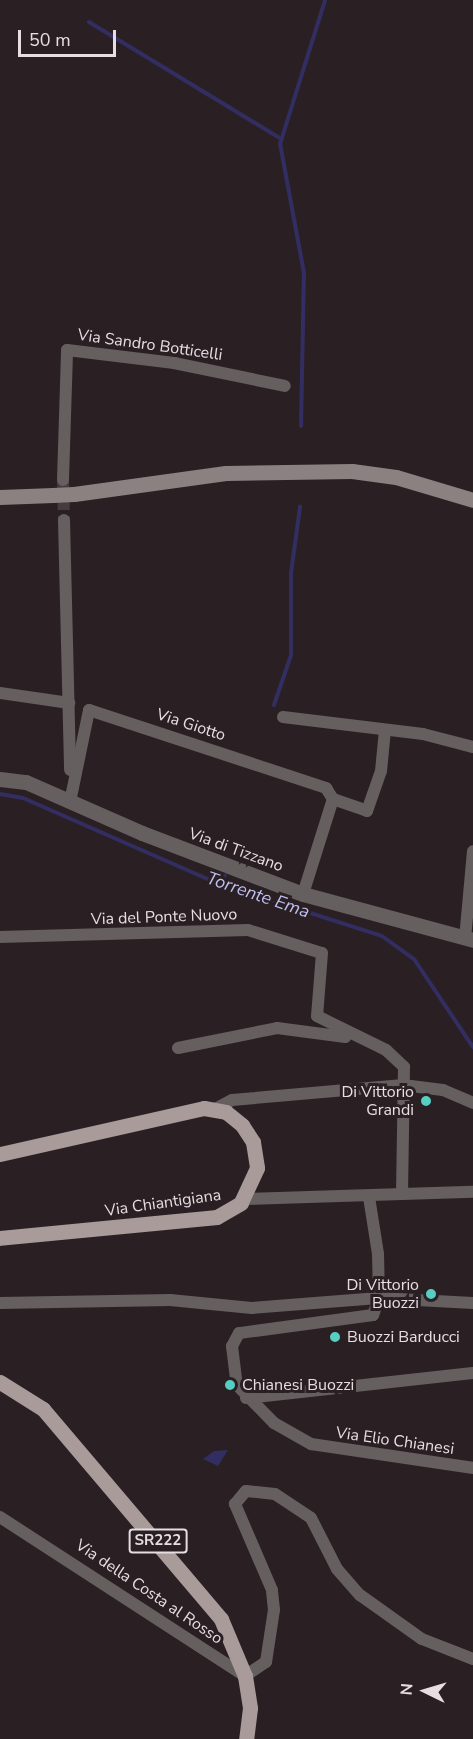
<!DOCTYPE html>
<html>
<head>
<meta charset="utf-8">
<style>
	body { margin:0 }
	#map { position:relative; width:473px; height:1739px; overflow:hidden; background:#2a2024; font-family:"Nunito Sans",sans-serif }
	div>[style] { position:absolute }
	.water>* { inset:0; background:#332e62 }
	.stream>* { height:4px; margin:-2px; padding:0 2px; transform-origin:2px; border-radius:2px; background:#332e62 }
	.minor-tunnel>* { height:12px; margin-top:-6px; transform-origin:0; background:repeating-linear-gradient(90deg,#463c40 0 12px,transparent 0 18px) }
	.minor>* { height:12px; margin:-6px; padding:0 6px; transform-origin:6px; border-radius:6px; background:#655f5f }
	.tertiary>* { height:15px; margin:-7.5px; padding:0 7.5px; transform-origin:7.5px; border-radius:7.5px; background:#655f5f }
	.secondary>* { height:15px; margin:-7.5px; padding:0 7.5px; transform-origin:7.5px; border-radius:7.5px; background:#8b8180 }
	.primary>* { height:15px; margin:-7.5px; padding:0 7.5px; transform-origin:7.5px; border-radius:7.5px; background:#a89b9a }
	.secondary-bridge>* { height:15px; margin:-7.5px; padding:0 7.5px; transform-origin:7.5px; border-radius:7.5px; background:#8b8180 }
	.dots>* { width:16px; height:16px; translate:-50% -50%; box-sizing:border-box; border:3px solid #2a2024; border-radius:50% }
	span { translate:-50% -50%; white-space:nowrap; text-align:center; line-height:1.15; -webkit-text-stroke:6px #2a2024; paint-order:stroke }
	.shield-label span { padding:2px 4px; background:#2a2024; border:2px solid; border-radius:4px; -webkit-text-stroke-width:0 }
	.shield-label { font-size:15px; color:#e6dee1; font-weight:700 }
	.street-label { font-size:16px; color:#e6dee1 }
	.poi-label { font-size:16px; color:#e6dee1 }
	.right { translate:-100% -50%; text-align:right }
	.left { translate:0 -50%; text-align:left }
	.water-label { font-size:18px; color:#bfbff1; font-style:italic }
	.north { position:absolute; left:395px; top:1661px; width:60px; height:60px; -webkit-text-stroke:4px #2a2024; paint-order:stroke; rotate:275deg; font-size:16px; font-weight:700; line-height:24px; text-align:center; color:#e6dee1 }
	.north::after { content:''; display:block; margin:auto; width:21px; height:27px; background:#e6dee1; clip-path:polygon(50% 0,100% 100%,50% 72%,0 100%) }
	.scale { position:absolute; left:18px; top:30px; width:98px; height:27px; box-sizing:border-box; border:3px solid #e6dee1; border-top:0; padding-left:8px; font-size:18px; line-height:21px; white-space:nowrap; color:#e6dee1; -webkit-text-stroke:4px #2a2024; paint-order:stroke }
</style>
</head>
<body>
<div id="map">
	<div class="water">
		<i style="clip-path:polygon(228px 1450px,218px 1466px,203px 1459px,214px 1451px)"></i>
	</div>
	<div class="stream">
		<i style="left:89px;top:22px;width:223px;rotate:31.3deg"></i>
		<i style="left:301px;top:426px;width:153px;rotate:-88.9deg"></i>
		<i style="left:304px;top:273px;width:131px;rotate:-100.5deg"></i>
		<i style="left:280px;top:144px;width:151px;rotate:-72.6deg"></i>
		<i style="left:274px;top:705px;width:53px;rotate:-71.2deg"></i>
		<i style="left:291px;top:655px;width:82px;rotate:-90deg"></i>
		<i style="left:291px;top:573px;width:67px;rotate:-82.2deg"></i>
		<i style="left:0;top:794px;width:23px;rotate:10deg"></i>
		<i style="left:23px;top:798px;width:209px;rotate:23.7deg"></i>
		<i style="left:214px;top:882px;width:176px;rotate:17.8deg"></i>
		<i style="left:382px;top:936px;width:39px;rotate:36deg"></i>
		<i style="left:414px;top:959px;width:106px;rotate:56.2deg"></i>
		<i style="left:222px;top:884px;width:9px;rotate:-72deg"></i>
	</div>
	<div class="minor-tunnel">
		<i style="left:63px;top:480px;width:40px;rotate:88.6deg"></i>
	</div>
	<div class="minor">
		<i style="left:63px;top:480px;width:130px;rotate:-88.2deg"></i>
		<i style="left:67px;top:350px;width:108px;rotate:6.9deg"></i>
		<i style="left:174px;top:363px;width:113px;rotate:11.7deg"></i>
		<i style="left:64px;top:520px;width:250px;rotate:88.6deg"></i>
		<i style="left:0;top:693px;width:70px;rotate:8.2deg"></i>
		<i style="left:283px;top:717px;width:141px;rotate:6.9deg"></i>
		<i style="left:423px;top:734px;width:52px;rotate:14.6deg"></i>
		<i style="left:70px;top:802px;width:94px;rotate:-78.3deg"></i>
		<i style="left:89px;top:710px;width:250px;rotate:18.2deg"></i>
		<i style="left:326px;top:788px;width:13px;rotate:58deg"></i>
		<i style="left:333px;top:799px;width:36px;rotate:19deg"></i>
		<i style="left:367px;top:811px;width:42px;rotate:-70.7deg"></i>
		<i style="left:381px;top:771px;width:41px;rotate:-84.4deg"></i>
		<i style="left:303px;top:894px;width:100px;rotate:-72.5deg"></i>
		<i style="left:0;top:937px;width:248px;rotate:-1.6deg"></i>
		<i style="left:248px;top:930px;width:77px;rotate:17.3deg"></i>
		<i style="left:322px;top:953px;width:63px;rotate:94.5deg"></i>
		<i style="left:317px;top:1016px;width:77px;rotate:26.2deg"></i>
		<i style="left:386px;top:1050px;width:25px;rotate:43deg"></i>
		<i style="left:404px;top:1067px;width:126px;rotate:90.9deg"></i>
		<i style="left:465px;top:939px;width:88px;rotate:-84.8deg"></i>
		<i style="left:178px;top:1048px;width:101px;rotate:-11.4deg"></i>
		<i style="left:277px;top:1028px;width:69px;rotate:7.5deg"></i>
		<i style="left:215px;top:1109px;width:19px;rotate:-28deg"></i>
		<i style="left:232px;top:1100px;width:172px;rotate:-5deg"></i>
		<i style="left:403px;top:1085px;width:40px;rotate:7.1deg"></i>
		<i style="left:443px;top:1090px;width:33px;rotate:23deg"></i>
		<i style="left:369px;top:1197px;width:58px;rotate:81deg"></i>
		<i style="left:378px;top:1254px;width:44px;rotate:88.7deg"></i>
		<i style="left:379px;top:1298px;width:18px;rotate:109deg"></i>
		<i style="left:373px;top:1315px;width:135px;rotate:172.3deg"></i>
		<i style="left:239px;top:1333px;width:15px;rotate:118deg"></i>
		<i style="left:232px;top:1346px;width:39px;rotate:83deg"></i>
		<i style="left:237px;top:1385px;width:53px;rotate:45.8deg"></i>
		<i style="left:274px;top:1423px;width:43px;rotate:29.6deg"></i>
		<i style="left:311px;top:1444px;width:164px;rotate:8.4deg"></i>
		<i style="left:244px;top:1199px;width:229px;rotate:-1.8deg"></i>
		<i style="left:0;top:1303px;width:170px;rotate:-1deg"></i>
		<i style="left:170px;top:1300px;width:82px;rotate:5.6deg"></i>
		<i style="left:252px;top:1308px;width:127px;rotate:-4.5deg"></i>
		<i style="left:379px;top:1298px;width:94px;rotate:3deg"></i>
		<i style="left:246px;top:1398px;width:228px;rotate:-6.3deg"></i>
		<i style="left:0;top:1517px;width:292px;rotate:33deg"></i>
		<i style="left:245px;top:1676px;width:25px;rotate:-34deg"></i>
		<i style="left:266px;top:1662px;width:53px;rotate:-81.3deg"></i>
		<i style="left:274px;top:1610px;width:20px;rotate:-96deg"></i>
		<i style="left:272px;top:1590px;width:94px;rotate:-113.3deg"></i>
		<i style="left:235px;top:1504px;width:17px;rotate:-50deg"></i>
		<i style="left:246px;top:1491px;width:29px;rotate:6deg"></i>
		<i style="left:275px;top:1494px;width:43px;rotate:33.7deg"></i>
		<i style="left:311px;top:1518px;width:57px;rotate:63deg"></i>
		<i style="left:337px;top:1569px;width:35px;rotate:49deg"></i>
		<i style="left:360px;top:1595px;width:76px;rotate:35.4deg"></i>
		<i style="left:422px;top:1639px;width:55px;rotate:21.4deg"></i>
	</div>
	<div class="tertiary">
		<i style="left:0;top:779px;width:26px;rotate:7deg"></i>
		<i style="left:26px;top:782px;width:127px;rotate:23.7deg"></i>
		<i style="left:142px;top:833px;width:172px;rotate:20.8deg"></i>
		<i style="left:303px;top:894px;width:176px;rotate:15.1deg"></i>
	</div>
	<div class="secondary">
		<i style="left:74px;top:494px;width:153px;rotate:-7.9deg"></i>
		<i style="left:226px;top:473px;width:126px;rotate:-0.9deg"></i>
		<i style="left:352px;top:471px;width:44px;rotate:7.8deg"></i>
		<i style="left:396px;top:477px;width:80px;rotate:16.6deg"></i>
		<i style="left:0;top:497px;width:53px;rotate:-2.2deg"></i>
	</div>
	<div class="primary">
		<i style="left:0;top:1154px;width:209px;rotate:-12.7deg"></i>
		<i style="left:204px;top:1108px;width:22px;rotate:10deg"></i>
		<i style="left:226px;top:1112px;width:21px;rotate:39deg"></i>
		<i style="left:242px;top:1125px;width:20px;rotate:57deg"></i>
		<i style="left:253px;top:1142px;width:26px;rotate:81deg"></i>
		<i style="left:257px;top:1168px;width:38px;rotate:115deg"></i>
		<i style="left:241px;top:1203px;width:28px;rotate:150deg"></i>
		<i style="left:217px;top:1217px;width:218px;rotate:174.5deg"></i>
		<i style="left:0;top:1382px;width:51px;rotate:32.1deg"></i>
		<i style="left:43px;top:1409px;width:275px;rotate:49.7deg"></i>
		<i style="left:221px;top:1619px;width:62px;rotate:67.2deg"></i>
		<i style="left:245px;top:1676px;width:32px;rotate:81deg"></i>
		<i style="left:250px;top:1708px;width:31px;rotate:97deg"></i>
	</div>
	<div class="secondary-bridge">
		<i style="left:53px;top:495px;width:21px;rotate:-3deg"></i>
	</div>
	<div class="dots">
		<i style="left:426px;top:1101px;background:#56cec2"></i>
		<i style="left:431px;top:1294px;background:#56cec2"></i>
		<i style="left:335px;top:1337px;background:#56cec2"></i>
		<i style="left:230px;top:1385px;background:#56cec2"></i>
	</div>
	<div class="shield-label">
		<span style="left:158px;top:1541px">SR222</span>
	</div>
	<div class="street-label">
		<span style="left:150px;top:345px;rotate:8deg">Via Sandro Botticelli</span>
		<span style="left:191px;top:725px;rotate:18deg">Via Giotto</span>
		<span style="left:236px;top:850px;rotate:20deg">Via di Tizzano</span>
		<span style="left:164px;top:917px;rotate:-2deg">Via del Ponte Nuovo</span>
		<span style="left:163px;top:1203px;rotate:-8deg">Via Chiantigiana</span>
		<span style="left:395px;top:1441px;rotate:8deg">Via Elio Chianesi</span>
		<span style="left:149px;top:1592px;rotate:34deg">Via della Costa al Rosso</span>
	</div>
	<div class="poi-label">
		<span class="right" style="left:414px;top:1101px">Di Vittorio<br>Grandi</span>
		<span class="right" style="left:419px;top:1294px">Di Vittorio<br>Buozzi</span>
		<span class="left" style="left:347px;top:1337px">Buozzi Barducci</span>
		<span class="left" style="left:242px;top:1385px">Chianesi Buozzi</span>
	</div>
	<div class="water-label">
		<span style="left:258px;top:895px;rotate:19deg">Torrente Ema</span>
	</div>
	<div class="north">N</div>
	<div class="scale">50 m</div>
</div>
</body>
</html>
